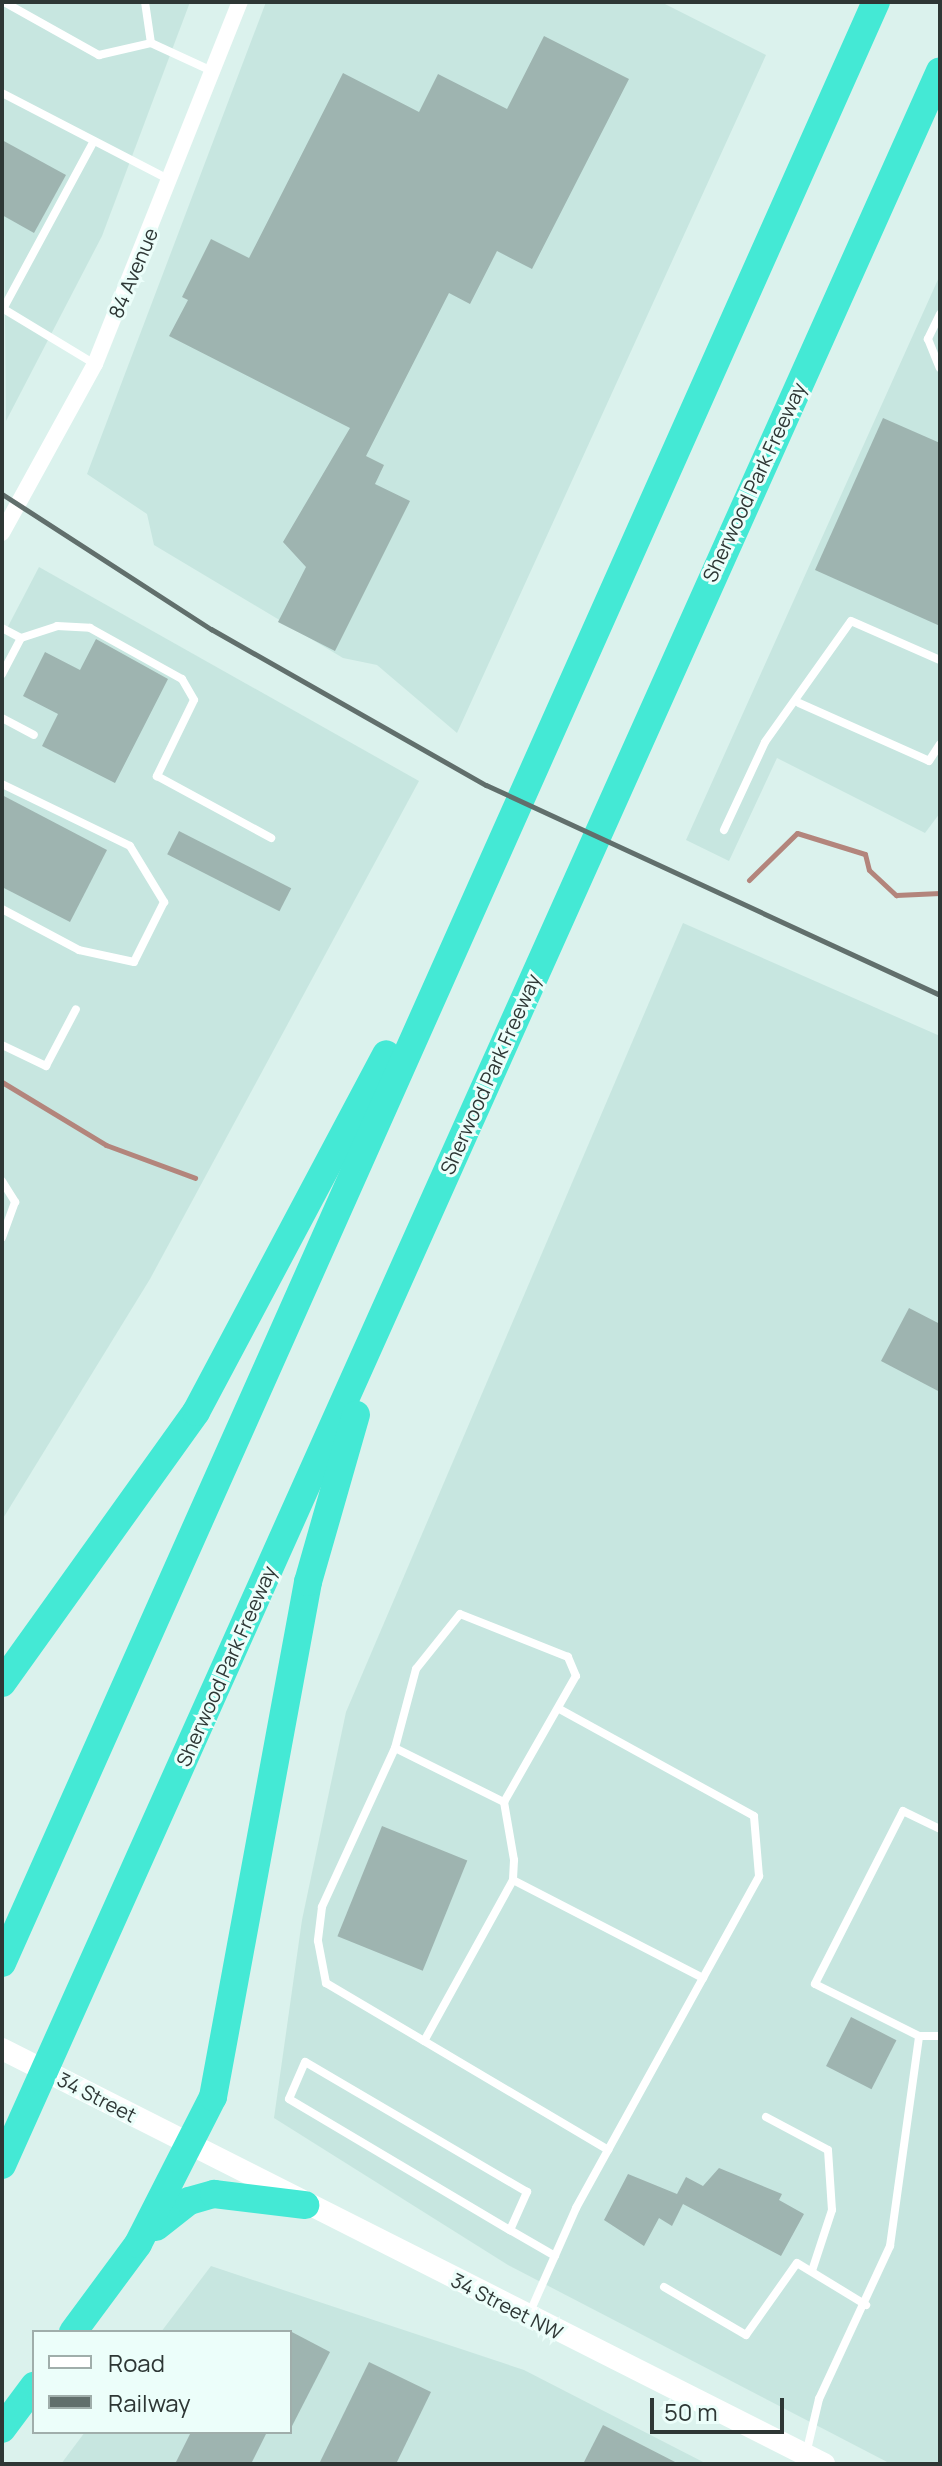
<!DOCTYPE html>
<html>
<head>
<meta charset="utf-8">
<style>
	body { margin:0 }
	#map { position:relative; width:942px; height:2466px; overflow:hidden; background:#dbf2ed; font-family:Manrope,sans-serif }
	div>[style] { position:absolute }
	.built>* { inset:0; background:#c7e6e0 }
	.stream>* { height:5px; margin:-2.5px; padding:0 2.5px; transform-origin:2.5px; border-radius:2.5px; background:#b3857c }
	.building>* { inset:0; background:#9eb4b0; transform-origin:0 0 }
	.lane>* { height:8px; margin:-4px; padding:0 4px; transform-origin:4px; border-radius:4px; background:#fff }
	.street>* { height:16px; margin:-8px; padding:0 8px; transform-origin:8px; border-radius:8px; background:#fff }
	.secondary>* { height:22px; margin:-11px; padding:0 11px; transform-origin:11px; border-radius:11px; background:#fff }
	.highway>* { height:28px; margin:-14px; padding:0 14px; transform-origin:14px; border-radius:14px; background:#44e9d5 }
	.rail>* { height:5px; margin:-2.5px; padding:0 2.5px; transform-origin:2.5px; border-radius:2.5px; background:#616f6c }
	span { translate:-50% -50%; white-space:nowrap; text-align:center; line-height:1.15; -webkit-text-stroke:6px #ecfefa; paint-order:stroke }
	.street-label { font-size:20px; color:#2e3735 }
	.frame { position:absolute; inset:0; border:4px solid #2e3735; pointer-events:none }
	.legend { position:absolute; left:32px; top:2330px; width:260px; height:104px; box-sizing:border-box; background:#ecfefa; border:2px solid #a0aeab; margin:0; padding:10px 14px; list-style:none; font-size:24px; color:#2e3735 }
	.legend li { display:flex; align-items:center; gap:16px; height:40px }
	.legend b { width:40px; border:2px solid #a0aeab }
	.scale { position:absolute; left:650px; top:2398px; width:134px; height:36px; box-sizing:border-box; border:4px solid #2e3735; border-top:0; padding-left:10px; font-size:24px; line-height:28px; white-space:nowrap; color:#2e3735; -webkit-text-stroke:6px #ecfefa; paint-order:stroke }
</style>
</head>
<body>
<div id="map">
	<div class="built">
		<i style="clip-path:polygon(2px 2px,190px 2px,102px 236px,6px 421px)"></i>
		<i style="clip-path:polygon(266px 2px,661px 2px,766px 55px,457px 733px,377px 665px,343px 658px,154px 545px,147px 514px,87px 474px)"></i>
		<i style="clip-path:polygon(940px 275px,940px 813px,925px 833px,777px 758px,729px 861px,686px 840px)"></i>
		<i style="clip-path:polygon(39px 567px,419px 781px,150px 1279px,2px 1520px,2px 638px)"></i>
		<i style="clip-path:polygon(683px 923px,940px 1036px,940px 2464px,891px 2464px,508px 2265px,274px 2118px,302px 1920px,346px 1712px)"></i>
		<i style="clip-path:polygon(211px 2266px,524px 2370px,707px 2464px,61px 2464px,85px 2432px,290px 2432px,290px 2332px,161px 2332px)"></i>
	</div>
	<div class="stream">
		<i style="left:749px;top:880px;width:67px;rotate:-44.4deg"></i>
		<i style="left:797px;top:833px;width:71px;rotate:17.2deg"></i>
		<i style="left:865px;top:854px;width:16px;rotate:76deg"></i>
		<i style="left:869px;top:870px;width:37px;rotate:43deg"></i>
		<i style="left:896px;top:895px;width:44px;rotate:-2.6deg"></i>
		<i style="left:2px;top:1082px;width:122px;rotate:31.2deg"></i>
		<i style="left:106px;top:1145px;width:95px;rotate:20.3deg"></i>
	</div>
	<div class="building">
		<i style="clip-path:polygon(544px 36px,629px 79px,532px 269px,497px 251px,470px 304px,449px 293px,366px 456px,384px 465px,375px 484px,410px 501px,335px 651px,278px 622px,306px 567px,283px 542px,350px 428px,169px 336px,188px 300px,182px 297px,211px 239px,249px 258px,343px 73px,419px 112px,438px 74px,507px 109px)"></i>
		<i style="clip-path:polygon(2px 140px,66px 175px,34px 233px,2px 215px)"></i>
		<i style="clip-path:polygon(883px 418px,940px 443px,940px 626px,815px 570px)"></i>
		<i style="clip-path:polygon(96px 639px,168px 679px,115px 783px,42px 746px,58px 714px,23px 696px,45px 652px,80px 670px)"></i>
		<i style="clip-path:polygon(2px 795px,107px 850px,70px 922px,2px 887px)"></i>
		<i style="left:179px;top:831px;width:126px;height:26px;rotate:27deg"></i>
		<i style="clip-path:polygon(909px 1308px,940px 1324px,940px 1392px,881px 1361px)"></i>
		<i style="left:382px;top:1826px;width:92px;height:119px;rotate:22deg"></i>
		<i style="left:851px;top:2017px;width:51px;height:55px;rotate:27deg"></i>
		<i style="clip-path:polygon(719px 2168px,782px 2194px,779px 2200px,804px 2214px,781px 2256px,683px 2204px,672px 2226px,659px 2218px,644px 2246px,604px 2220px,628px 2174px,677px 2194px,686px 2177px,703px 2186px)"></i>
		<i style="clip-path:polygon(290px 2331px,330px 2352px,290px 2430px)"></i>
		<i style="clip-path:polygon(369px 2362px,431px 2392px,396px 2464px,319px 2464px)"></i>
		<i style="clip-path:polygon(603px 2425px,679px 2464px,583px 2464px)"></i>
		<i style="clip-path:polygon(191px 2432px,267px 2432px,251px 2464px,175px 2464px)"></i>
	</div>
	<div class="lane">
		<i style="left:4px;top:2px;width:109px;rotate:29.2deg"></i>
		<i style="left:99px;top:55px;width:53px;rotate:-13deg"></i>
		<i style="left:145px;top:2px;width:41px;rotate:81.7deg"></i>
		<i style="left:151px;top:43px;width:67px;rotate:24.7deg"></i>
		<i style="left:2px;top:93px;width:191px;rotate:27.4deg"></i>
		<i style="left:2px;top:308px;width:109px;rotate:31.1deg"></i>
		<i style="left:3px;top:309px;width:191px;rotate:-61.6deg"></i>
		<i style="left:940px;top:314px;width:28px;rotate:116deg"></i>
		<i style="left:928px;top:339px;width:31px;rotate:68deg"></i>
		<i style="left:2px;top:628px;width:21px;rotate:28deg"></i>
		<i style="left:21px;top:638px;width:41px;rotate:117.8deg"></i>
		<i style="left:21px;top:638px;width:38px;rotate:-18deg"></i>
		<i style="left:57px;top:626px;width:33px;rotate:3deg"></i>
		<i style="left:90px;top:628px;width:105px;rotate:29deg"></i>
		<i style="left:182px;top:679px;width:24px;rotate:60deg"></i>
		<i style="left:194px;top:700px;width:85px;rotate:116deg"></i>
		<i style="left:157px;top:776px;width:130px;rotate:28.5deg"></i>
		<i style="left:799px;top:703px;width:142px;rotate:24deg"></i>
		<i style="left:929px;top:761px;width:20px;rotate:-57deg"></i>
		<i style="left:2px;top:718px;width:36px;rotate:28deg"></i>
		<i style="left:2px;top:784px;width:142px;rotate:25.8deg"></i>
		<i style="left:130px;top:846px;width:66px;rotate:58.7deg"></i>
		<i style="left:164px;top:902px;width:67px;rotate:116.6deg"></i>
		<i style="left:134px;top:962px;width:56px;rotate:-167.7deg"></i>
		<i style="left:79px;top:950px;width:87px;rotate:-152deg"></i>
		<i style="left:724px;top:830px;width:97px;rotate:-65deg"></i>
		<i style="left:765px;top:742px;width:148px;rotate:-54.6deg"></i>
		<i style="left:851px;top:621px;width:97px;rotate:23.7deg"></i>
		<i style="left:2px;top:1045px;width:49px;rotate:25.5deg"></i>
		<i style="left:46px;top:1066px;width:64px;rotate:-62.2deg"></i>
		<i style="left:2px;top:1181px;width:25px;rotate:58deg"></i>
		<i style="left:15px;top:1202px;width:38px;rotate:110deg"></i>
		<i style="left:395px;top:1748px;width:122px;rotate:26.4deg"></i>
		<i style="left:504px;top:1802px;width:59px;rotate:80.2deg"></i>
		<i style="left:514px;top:1860px;width:20px;rotate:93deg"></i>
		<i style="left:513px;top:1880px;width:184px;rotate:118.9deg"></i>
		<i style="left:504px;top:1802px;width:145px;rotate:-60.3deg"></i>
		<i style="left:576px;top:1676px;width:21px;rotate:-113deg"></i>
		<i style="left:568px;top:1657px;width:116px;rotate:-158.3deg"></i>
		<i style="left:460px;top:1614px;width:70px;rotate:128.7deg"></i>
		<i style="left:416px;top:1669px;width:82px;rotate:104.9deg"></i>
		<i style="left:395px;top:1748px;width:175px;rotate:114.7deg"></i>
		<i style="left:322px;top:1907px;width:34px;rotate:97deg"></i>
		<i style="left:318px;top:1941px;width:43px;rotate:79.2deg"></i>
		<i style="left:326px;top:1983px;width:328px;rotate:30.6deg"></i>
		<i style="left:940px;top:1829px;width:41px;rotate:-154.1deg"></i>
		<i style="left:903px;top:1811px;width:194px;rotate:117deg"></i>
		<i style="left:815px;top:1984px;width:116px;rotate:26.6deg"></i>
		<i style="left:919px;top:2036px;width:21px"></i>
		<i style="left:513px;top:1880px;width:214px;rotate:27.3deg"></i>
		<i style="left:766px;top:2117px;width:70px;rotate:28deg"></i>
		<i style="left:828px;top:2150px;width:60px;rotate:86.2deg"></i>
		<i style="left:832px;top:2210px;width:64px;rotate:108.2deg"></i>
		<i style="left:510px;top:2230px;width:42px;rotate:-65.9deg"></i>
		<i style="left:527px;top:2192px;width:257px;rotate:-149.6deg"></i>
		<i style="left:305px;top:2062px;width:40px;rotate:113.4deg"></i>
		<i style="left:289px;top:2099px;width:257px;rotate:30.7deg"></i>
		<i style="left:510px;top:2230px;width:52px;rotate:30deg"></i>
		<i style="left:664px;top:2287px;width:95px;rotate:30.3deg"></i>
		<i style="left:746px;top:2335px;width:88px;rotate:-54.7deg"></i>
		<i style="left:797px;top:2263px;width:81px;rotate:31.3deg"></i>
		<i style="left:530px;top:2312px;width:114px;rotate:-66.1deg"></i>
		<i style="left:576px;top:2208px;width:379px;rotate:-61.1deg"></i>
		<i style="left:759px;top:1876px;width:60px;rotate:-94.8deg"></i>
		<i style="left:754px;top:1816px;width:220px;rotate:-151.2deg"></i>
		<i style="left:806px;top:2454px;width:57px;rotate:-76.7deg"></i>
		<i style="left:819px;top:2399px;width:169px;rotate:-65.1deg"></i>
		<i style="left:890px;top:2246px;width:212px;rotate:-82.1deg"></i>
	</div>
	<div class="street">
		<i style="left:2px;top:533px;width:193px;rotate:-61.2deg"></i>
		<i style="left:95px;top:364px;width:390px;rotate:-68.2deg"></i>
	</div>
	<div class="secondary">
		<i style="left:2px;top:2049px;width:921px;rotate:26.79deg"></i>
	</div>
	<div class="highway">
		<i style="left:2px;top:1683px;width:333px;rotate:-54.4deg"></i>
		<i style="left:196px;top:1412px;width:405px;rotate:-62deg"></i>
		<i style="left:2px;top:1963px;width:2147px;rotate:-65.98deg"></i>
		<i style="left:2px;top:2165px;width:2294px;rotate:-65.87deg"></i>
		<i style="left:156px;top:2227px;width:42px;rotate:-38.2deg"></i>
		<i style="left:189px;top:2201px;width:26px;rotate:-16deg"></i>
		<i style="left:214px;top:2194px;width:92px;rotate:6.9deg"></i>
		<i style="left:73px;top:2332px;width:109px;rotate:-53.5deg"></i>
		<i style="left:138px;top:2244px;width:165px;rotate:-63deg"></i>
		<i style="left:213px;top:2097px;width:524px;rotate:-79.55deg"></i>
		<i style="left:308px;top:1582px;width:174px;rotate:-74deg"></i>
		<i style="left:2px;top:2429px;width:54px;rotate:-53.3deg"></i>
	</div>
	<div class="rail">
		<i style="left:2px;top:494px;width:249px;rotate:32.9deg"></i>
		<i style="left:211px;top:629px;width:316px;rotate:29.6deg"></i>
		<i style="left:486px;top:785px;width:500px;rotate:24.82deg"></i>
	</div>
	<div class="street-label">
		<span style="left:133px;top:273px;rotate:-67deg">84 Avenue</span>
		<span style="left:754px;top:482px;rotate:-65deg">Sherwood Park Freeway</span>
		<span style="left:490px;top:1074px;rotate:-66deg">Sherwood Park Freeway</span>
		<span style="left:226px;top:1666px;rotate:-66deg">Sherwood Park Freeway</span>
		<span style="left:97px;top:2097px;rotate:27deg">34 Street</span>
		<span style="left:507px;top:2306px;rotate:27deg">34 Street NW</span>
	</div>
	<div class="frame"></div>
	<ul class="legend">
	<li><b style="height:10px;background:#fff"></b>Road</li>
	<li><b style="height:10px;background:#616f6c"></b>Railway</li>
	</ul>
	<div class="scale">50 m</div>
</div>
</body>
</html>
